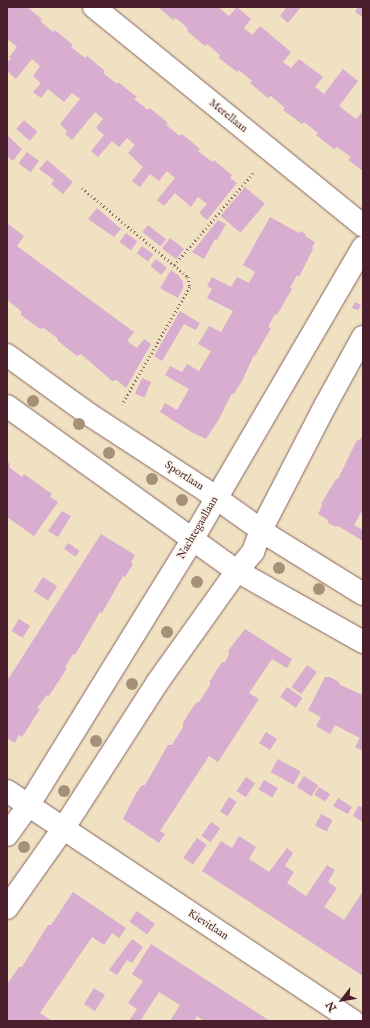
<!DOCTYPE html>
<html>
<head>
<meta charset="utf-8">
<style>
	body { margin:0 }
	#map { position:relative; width:370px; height:1028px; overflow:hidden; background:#f0e1c2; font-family:"IM FELL English",serif }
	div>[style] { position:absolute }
	.building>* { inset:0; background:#d8adcf; transform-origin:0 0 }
	.path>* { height:2.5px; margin-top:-1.25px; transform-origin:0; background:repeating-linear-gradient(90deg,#846360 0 1px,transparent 0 4px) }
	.roads { filter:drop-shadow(0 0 1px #846360) drop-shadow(0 0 1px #846360) }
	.street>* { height:22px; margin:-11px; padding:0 11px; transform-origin:11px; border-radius:11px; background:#fff }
	.trees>* { width:12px; height:12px; margin:-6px; border-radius:50%; background:#a69178 }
	span { translate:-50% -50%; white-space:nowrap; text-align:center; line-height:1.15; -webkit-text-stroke:3.5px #fbf7ec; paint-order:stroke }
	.street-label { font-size:11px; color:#4a1f2b }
	.frame { position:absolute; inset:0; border:8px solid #4a1f2b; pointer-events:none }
	.north { position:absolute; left:322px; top:980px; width:40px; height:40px; -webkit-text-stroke:3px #fbf7ec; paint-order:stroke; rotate:239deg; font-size:11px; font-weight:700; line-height:16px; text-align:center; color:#4a1f2b }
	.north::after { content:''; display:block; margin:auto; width:14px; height:18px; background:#4a1f2b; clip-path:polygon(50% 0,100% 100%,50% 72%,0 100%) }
</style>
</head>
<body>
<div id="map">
	<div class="building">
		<i style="clip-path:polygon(7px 7px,27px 7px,42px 19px,40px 21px,53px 32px,55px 30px,73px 45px,71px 47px,85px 58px,87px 56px,105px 71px,103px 73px,117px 84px,118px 82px,137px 97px,134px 99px,148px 110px,150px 108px,168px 123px,166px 125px,180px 136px,182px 134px,200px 149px,198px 151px,206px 157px,212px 162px,214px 160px,232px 175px,230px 178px,237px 183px,207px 220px,199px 213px,207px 204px,198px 197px,191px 207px,175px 193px,164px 206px,157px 200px,175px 178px,167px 171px,159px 181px,150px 174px,140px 187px,132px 181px,143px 167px,128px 153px,135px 145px,127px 138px,119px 147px,112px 141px,98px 157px,91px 151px,104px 135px,96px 128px,103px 119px,95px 112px,72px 140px,65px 134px,67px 131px,60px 124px,80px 99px,72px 93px,64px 102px,48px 89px,41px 98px,33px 92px,41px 83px,33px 76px,40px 66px,32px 59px,16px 79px,7px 71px,7px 63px,11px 58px,9px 57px,17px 47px,7px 39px)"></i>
		<i style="clip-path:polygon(158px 7px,218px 7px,229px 16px,237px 7px,251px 19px,244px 28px,252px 35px,260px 26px,291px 52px,283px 62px,291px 68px,299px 59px,323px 77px,315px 87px,324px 94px,343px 69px,358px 81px,339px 106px,356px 119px,363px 111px,363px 171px,348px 160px,351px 157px,337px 147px,334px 149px,316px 135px,318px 133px,304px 122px,302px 124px,283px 110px,285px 108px,271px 96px,268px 98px,250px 83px,252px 81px,245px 75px,239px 70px,237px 72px,219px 58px,220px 55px,207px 44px,205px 46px,187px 31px,188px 29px,182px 23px,175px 18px,173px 20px)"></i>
		<i style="clip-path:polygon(287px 7px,301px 7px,288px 23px,280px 16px)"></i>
		<i style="clip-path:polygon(358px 7px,363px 7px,363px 17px,355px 12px)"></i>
		<i style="left:24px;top:120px;width:18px;height:12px;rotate:41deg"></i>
		<i style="clip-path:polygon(7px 135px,22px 149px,13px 161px,7px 156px)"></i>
		<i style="left:27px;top:152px;width:15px;height:14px;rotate:37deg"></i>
		<i style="clip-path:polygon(47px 160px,73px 182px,63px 194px,51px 184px,54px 180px,39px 169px)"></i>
		<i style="left:245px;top:187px;width:26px;height:38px;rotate:40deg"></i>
		<i style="clip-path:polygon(97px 208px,121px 229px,114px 237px,88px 219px)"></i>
		<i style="clip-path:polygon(270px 217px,299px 233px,299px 231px,306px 234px,305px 236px,315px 242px,312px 248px,313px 249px,299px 277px,297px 275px,290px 288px,292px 289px,277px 315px,275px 314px,268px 327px,271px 328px,255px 356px,254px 355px,242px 381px,234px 394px,232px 393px,219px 419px,206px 439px,193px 433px,160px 412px,165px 403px,177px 410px,189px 389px,165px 375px,170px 366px,182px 372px,187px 364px,199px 371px,211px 351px,198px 344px,209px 326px,221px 332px,233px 311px,207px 298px,212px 289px,207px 286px,212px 277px,231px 287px,237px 277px,249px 283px,255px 272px,243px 265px)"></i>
		<i style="clip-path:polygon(218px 220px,226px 224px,217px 240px,215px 239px,204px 259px,192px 252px)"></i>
		<i style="clip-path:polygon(7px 223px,24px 236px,17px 246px,134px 332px,127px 341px,137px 348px,144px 339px,151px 344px,126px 388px,117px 380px,112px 381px,81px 354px,77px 356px,58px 341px,57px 338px,44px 328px,40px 329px,21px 315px,21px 311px,7px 300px)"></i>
		<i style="left:148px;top:225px;width:23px;height:9px;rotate:38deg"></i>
		<i style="left:126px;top:233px;width:14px;height:11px;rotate:36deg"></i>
		<i style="left:170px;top:238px;width:18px;height:13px;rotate:38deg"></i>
		<i style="left:142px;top:246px;width:14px;height:9px;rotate:36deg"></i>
		<i style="left:156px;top:259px;width:14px;height:9px;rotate:39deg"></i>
		<i style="clip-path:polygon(171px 270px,179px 276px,183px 282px,183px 288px,178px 298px,160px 288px)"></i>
		<i style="clip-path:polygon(355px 302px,361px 305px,358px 310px,352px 308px)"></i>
		<i style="clip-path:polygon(180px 311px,200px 323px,196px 330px,184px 324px,162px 361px,154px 356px)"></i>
		<i style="left:142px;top:378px;width:10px;height:17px;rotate:24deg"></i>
		<i style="clip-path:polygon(363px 435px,363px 509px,354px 525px,363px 530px,363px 541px,338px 526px,336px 527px,328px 523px,328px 520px,318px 514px,322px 506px,321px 504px,336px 479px,338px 479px,357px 440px,360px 440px)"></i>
		<i style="clip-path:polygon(7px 462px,10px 464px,9px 467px,22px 477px,24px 474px,52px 494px,50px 497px,58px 502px,34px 536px,7px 517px)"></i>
		<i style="clip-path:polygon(62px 511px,71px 516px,58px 537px,48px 531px)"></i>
		<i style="clip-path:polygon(101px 534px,135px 555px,131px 562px,133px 564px,125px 577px,123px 576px,102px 613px,100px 612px,75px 655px,73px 654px,65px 667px,67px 668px,49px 696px,47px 695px,37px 708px,40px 709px,22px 737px,19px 735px,15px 743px,7px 738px,7px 681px)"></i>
		<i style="left:68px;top:543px;width:14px;height:7px;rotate:34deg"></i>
		<i style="left:43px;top:577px;width:17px;height:17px;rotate:33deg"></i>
		<i style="left:19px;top:619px;width:13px;height:14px;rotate:32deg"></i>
		<i style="clip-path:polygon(245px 629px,292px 659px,287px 668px,272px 659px,249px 693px,259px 699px,218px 762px,209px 756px,160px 831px,165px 834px,159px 843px,123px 819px,135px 795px,142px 785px,145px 785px,168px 745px,172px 745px,183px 727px,183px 723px,189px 713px,196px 703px,199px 702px,210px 685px,210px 681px,216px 671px,222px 662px,225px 662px,229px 654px,228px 651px)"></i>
		<i style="left:307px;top:665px;width:12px;height:27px;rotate:35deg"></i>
		<i style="clip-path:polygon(325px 677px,330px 677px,339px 682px,340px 685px,363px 695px,363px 751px,355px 747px,360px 738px,335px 725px,330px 734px,316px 726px,321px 717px,308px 710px)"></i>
		<i style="left:287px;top:687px;width:19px;height:12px;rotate:35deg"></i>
		<i style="left:266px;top:732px;width:13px;height:13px;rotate:32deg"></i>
		<i style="left:278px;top:759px;width:26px;height:15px;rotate:29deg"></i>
		<i style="left:304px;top:776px;width:17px;height:13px;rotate:33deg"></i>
		<i style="left:246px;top:777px;width:11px;height:17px;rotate:34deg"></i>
		<i style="left:264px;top:780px;width:16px;height:11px;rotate:30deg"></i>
		<i style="left:319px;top:787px;width:13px;height:9px;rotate:32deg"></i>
		<i style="left:229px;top:797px;width:9px;height:17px;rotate:32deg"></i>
		<i style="clip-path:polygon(338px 798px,352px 807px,348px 814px,333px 806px)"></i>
		<i style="clip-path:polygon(358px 806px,363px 808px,363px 822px,353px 816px)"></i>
		<i style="left:321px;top:814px;width:13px;height:13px;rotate:27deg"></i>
		<i style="left:211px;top:822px;width:11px;height:17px;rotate:34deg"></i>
		<i style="clip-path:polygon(239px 836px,256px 847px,249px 859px,269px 872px,287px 848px,293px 853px,285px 866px,294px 872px,287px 883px,306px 896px,327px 865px,335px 870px,328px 882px,337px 888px,324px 907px,344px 920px,363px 891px,363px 976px,202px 871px,221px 841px,232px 848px)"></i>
		<i style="left:197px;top:838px;width:12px;height:24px;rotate:35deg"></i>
		<i style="clip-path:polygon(73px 892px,126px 928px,119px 938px,112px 933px,104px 945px,92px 937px,40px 1013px,52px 1021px,9px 1021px,7px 1020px,7px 984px,19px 967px,22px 967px,48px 925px,51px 925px)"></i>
		<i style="left:137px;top:911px;width:22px;height:13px;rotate:36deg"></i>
		<i style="clip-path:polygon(132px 939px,143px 947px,132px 963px,127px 960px,117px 975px,109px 970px)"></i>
		<i style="clip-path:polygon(151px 944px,171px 957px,270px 1021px,204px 1021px,197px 1016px,194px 1021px,170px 1021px,180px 1005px,159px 992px,140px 1021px,129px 1021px,137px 1009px,128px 1003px,143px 981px,132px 974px)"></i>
		<i style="left:94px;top:988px;width:13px;height:19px;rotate:32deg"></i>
	</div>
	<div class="path">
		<i style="left:82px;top:188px;width:138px;rotate:40deg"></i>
		<i style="left:188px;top:277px;width:10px;rotate:79deg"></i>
		<i style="left:190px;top:287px;width:136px;rotate:120deg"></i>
		<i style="left:174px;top:265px;width:123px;rotate:-49.3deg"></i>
	</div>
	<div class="roads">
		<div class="street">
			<i style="left:94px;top:7px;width:347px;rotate:39.1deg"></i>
			<i style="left:7px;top:355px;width:102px;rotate:35.9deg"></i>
			<i style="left:90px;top:415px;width:137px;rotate:33.1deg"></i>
			<i style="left:205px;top:490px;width:81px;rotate:35.5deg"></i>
			<i style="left:271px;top:537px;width:108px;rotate:31.8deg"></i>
			<i style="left:7px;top:406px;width:283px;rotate:35.7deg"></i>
			<i style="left:237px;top:571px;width:145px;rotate:29.4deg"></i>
			<i style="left:7px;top:791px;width:415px;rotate:33.6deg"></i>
			<i style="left:7px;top:835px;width:36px;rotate:-54deg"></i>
			<i style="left:28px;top:806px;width:312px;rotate:-58.3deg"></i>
			<i style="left:192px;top:540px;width:339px;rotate:-59.7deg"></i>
			<i style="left:7px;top:908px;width:97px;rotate:-54.7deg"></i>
			<i style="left:63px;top:829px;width:174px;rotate:-57.2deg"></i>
			<i style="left:157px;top:683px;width:138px;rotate:-54.5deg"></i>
			<i style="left:237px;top:571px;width:25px;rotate:-50deg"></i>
			<i style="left:253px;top:552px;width:23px;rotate:-70deg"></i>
			<i style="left:261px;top:530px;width:140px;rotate:-62.7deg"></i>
			<i style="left:325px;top:406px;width:79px;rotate:-61.2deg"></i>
		</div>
	</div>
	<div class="trees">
		<i style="left:33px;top:401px"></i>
		<i style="left:79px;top:424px"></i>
		<i style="left:109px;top:453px"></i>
		<i style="left:152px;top:479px"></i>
		<i style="left:182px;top:500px"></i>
		<i style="left:279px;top:568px"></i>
		<i style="left:197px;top:582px"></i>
		<i style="left:319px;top:589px"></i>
		<i style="left:167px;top:632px"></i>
		<i style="left:132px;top:684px"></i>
		<i style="left:96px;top:741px"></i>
		<i style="left:64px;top:791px"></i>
		<i style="left:24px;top:847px"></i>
	</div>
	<div class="street-label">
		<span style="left:228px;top:116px;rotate:39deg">Merellaan</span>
		<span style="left:184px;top:476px;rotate:33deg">Sportlaan</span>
		<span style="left:198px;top:528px;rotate:-60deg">Nachtegaallaan</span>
		<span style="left:208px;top:925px;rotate:33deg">Kievitlaan</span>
	</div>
	<div class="frame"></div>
	<div class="north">N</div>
</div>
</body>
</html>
